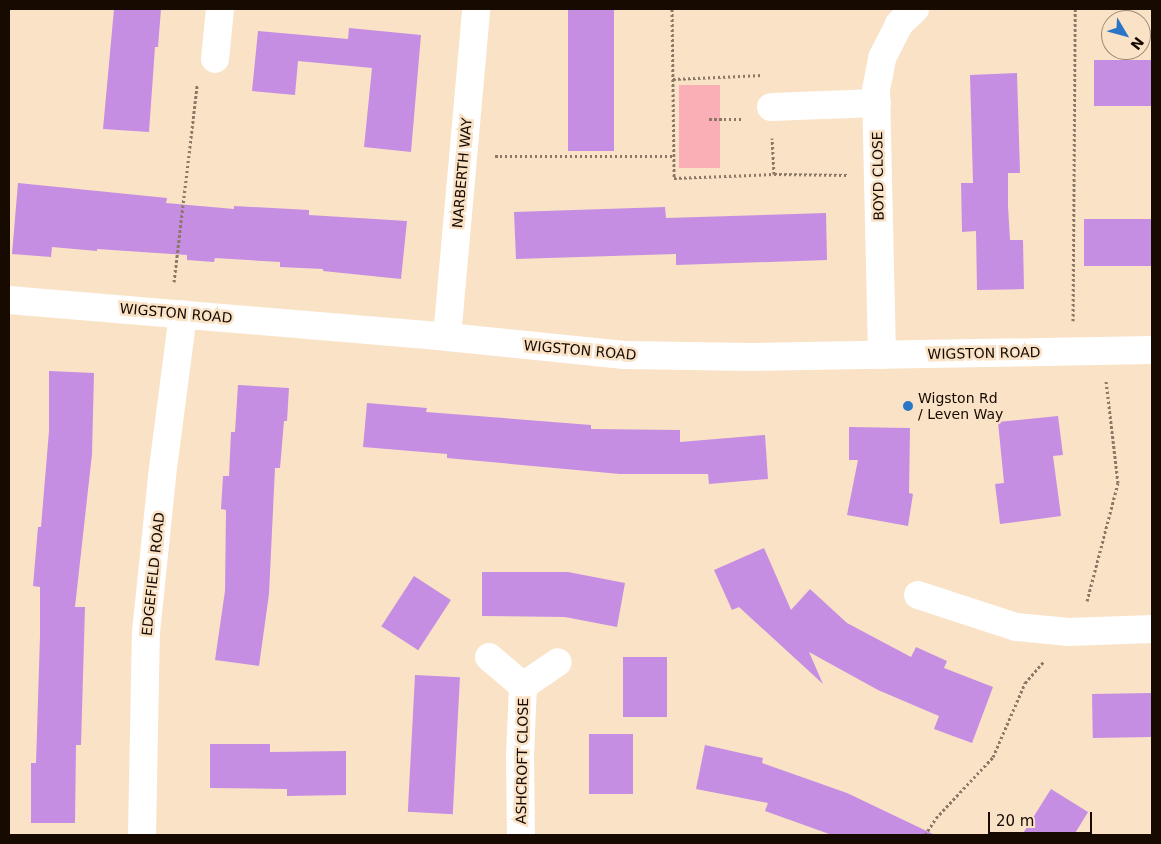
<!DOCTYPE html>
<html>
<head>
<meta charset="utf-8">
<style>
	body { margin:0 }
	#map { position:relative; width:1161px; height:844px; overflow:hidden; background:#f9e2c6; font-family:"DejaVu Sans",sans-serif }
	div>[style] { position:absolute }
	.green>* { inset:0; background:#faaeb5; transform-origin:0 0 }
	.building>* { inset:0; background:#c58ee3; transform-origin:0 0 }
	.path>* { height:3px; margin-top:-1.5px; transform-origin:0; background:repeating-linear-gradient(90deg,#8b7865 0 2.5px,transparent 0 5px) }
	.minor>* { height:28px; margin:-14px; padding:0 14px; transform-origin:14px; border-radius:14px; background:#fff }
	.dots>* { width:14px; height:14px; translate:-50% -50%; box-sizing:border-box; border:2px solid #f9e2c6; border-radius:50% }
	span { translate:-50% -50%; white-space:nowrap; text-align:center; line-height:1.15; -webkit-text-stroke:5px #f9e2c6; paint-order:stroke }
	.street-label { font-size:14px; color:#170a00 }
	.poi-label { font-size:14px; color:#170a00 }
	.left { translate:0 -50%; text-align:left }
	.frame { position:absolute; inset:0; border:10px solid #170a00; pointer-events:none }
	.north { position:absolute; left:1101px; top:10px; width:50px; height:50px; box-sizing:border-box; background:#f9e2c6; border:1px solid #9f8c77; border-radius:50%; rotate:127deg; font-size:14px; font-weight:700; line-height:20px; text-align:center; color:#170a00 }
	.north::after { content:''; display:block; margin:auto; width:18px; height:22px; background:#2a75c5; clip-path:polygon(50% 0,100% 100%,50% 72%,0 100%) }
	.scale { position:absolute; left:988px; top:812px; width:104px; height:22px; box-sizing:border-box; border:2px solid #170a00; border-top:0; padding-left:6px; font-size:15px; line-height:18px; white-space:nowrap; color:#170a00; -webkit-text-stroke:4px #f9e2c6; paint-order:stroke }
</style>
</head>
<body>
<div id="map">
	<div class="green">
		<i style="left:679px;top:85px;width:41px;height:83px"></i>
	</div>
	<div class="building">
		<i style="clip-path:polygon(114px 9px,161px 9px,158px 47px,155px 47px,149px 132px,103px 129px)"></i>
		<i style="left:568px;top:9px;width:46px;height:142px"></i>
		<i style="clip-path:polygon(349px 28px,421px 35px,411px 152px,364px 147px,372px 68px,298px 61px,295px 95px,252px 91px,258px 31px,348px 39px)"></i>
		<i style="left:1152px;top:60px;width:46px;height:58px;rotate:90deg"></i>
		<i style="clip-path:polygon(1017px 73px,1020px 173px,1008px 173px,1008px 206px,1010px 240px,1023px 240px,1024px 289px,977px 290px,976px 231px,962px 232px,961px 183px,973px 183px,970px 75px)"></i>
		<i style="clip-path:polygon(18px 183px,167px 198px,166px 203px,234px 209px,234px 206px,309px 210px,309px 215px,407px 221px,401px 279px,323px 271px,323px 269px,280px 267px,280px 262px,215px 258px,214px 262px,187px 260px,187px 255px,97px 249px,97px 251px,52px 247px,51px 257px,12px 254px)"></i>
		<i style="clip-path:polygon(665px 207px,666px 218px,826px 213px,827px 260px,676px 265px,676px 254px,516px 259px,514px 212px)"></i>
		<i style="left:1152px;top:219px;width:47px;height:68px;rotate:90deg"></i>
		<i style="clip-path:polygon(49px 371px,94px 373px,92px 454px,75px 607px,85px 607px,81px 745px,76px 745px,75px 823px,31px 823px,31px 763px,36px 763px,40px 636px,40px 587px,33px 586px,38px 527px,41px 527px,49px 431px)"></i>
		<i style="clip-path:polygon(238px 385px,289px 388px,287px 421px,284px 421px,280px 468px,275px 468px,269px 594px,259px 666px,215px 660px,225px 591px,226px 510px,221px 509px,223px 476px,229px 476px,231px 432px,235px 432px)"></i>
		<i style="clip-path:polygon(367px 403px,427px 408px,426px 412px,591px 425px,591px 429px,680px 430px,680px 442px,765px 435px,768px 479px,709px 484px,708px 474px,620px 474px,447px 458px,447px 454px,363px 447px)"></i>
		<i style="clip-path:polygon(1058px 416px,1063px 455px,1053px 456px,1061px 516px,1000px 524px,995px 484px,1004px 483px,998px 422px)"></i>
		<i style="clip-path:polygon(849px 427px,910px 428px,909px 493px,913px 494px,908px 526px,847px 515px,858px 460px,849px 460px)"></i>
		<i style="clip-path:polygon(764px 548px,791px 610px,810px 589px,847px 623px,911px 657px,916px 647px,947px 661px,944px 668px,993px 687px,972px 743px,934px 729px,939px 716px,878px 690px,809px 652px,823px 684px,739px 607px,732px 610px,714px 570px)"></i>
		<i style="clip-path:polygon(482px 572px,568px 572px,625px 583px,617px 627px,565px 617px,482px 616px)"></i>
		<i style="left:414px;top:576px;width:44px;height:60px;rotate:33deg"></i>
		<i style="left:623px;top:657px;width:44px;height:60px"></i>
		<i style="left:415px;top:675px;width:45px;height:137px;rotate:3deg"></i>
		<i style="left:1151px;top:693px;width:44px;height:59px;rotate:89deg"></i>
		<i style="left:589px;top:734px;width:44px;height:60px"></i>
		<i style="clip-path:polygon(210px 744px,270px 744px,270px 752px,346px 751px,346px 795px,287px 796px,287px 789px,210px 788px)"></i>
		<i style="clip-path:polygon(705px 745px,763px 758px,762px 763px,847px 793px,935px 835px,832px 835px,765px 811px,768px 803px,696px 789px)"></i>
		<i style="clip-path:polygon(1051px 789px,1088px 812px,1074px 835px,1022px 835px)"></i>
	</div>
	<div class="path">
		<i style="left:672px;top:9px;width:169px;rotate:89.3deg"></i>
		<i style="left:674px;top:178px;width:100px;rotate:-2.3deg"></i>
		<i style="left:774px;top:174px;width:36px;rotate:-93deg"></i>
		<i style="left:673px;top:79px;width:90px;rotate:-2.5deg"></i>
		<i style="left:709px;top:119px;width:34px"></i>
		<i style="left:495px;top:156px;width:179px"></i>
		<i style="left:774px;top:174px;width:73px;rotate:0.8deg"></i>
		<i style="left:174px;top:282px;width:198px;rotate:-83.3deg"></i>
		<i style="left:1073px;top:321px;width:312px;rotate:-89.6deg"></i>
		<i style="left:1087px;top:601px;width:122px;rotate:-75.3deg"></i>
		<i style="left:1118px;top:483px;width:103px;rotate:-96.7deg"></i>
		<i style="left:925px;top:835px;width:20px;rotate:-57deg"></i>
		<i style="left:936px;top:818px;width:83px;rotate:-46.9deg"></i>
		<i style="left:993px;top:757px;width:81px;rotate:-66.6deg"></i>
		<i style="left:1025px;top:683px;width:28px;rotate:-49deg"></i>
	</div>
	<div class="minor">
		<i style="left:215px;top:59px;width:50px;rotate:-84.3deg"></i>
		<i style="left:771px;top:107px;width:106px;rotate:-2.2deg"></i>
		<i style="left:9px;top:300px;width:440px;rotate:4.8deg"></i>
		<i style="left:447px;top:337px;width:178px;rotate:5.8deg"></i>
		<i style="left:624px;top:355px;width:129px;rotate:0.9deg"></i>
		<i style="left:753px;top:357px;width:399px;rotate:-1deg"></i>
		<i style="left:447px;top:337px;width:329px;rotate:-84.9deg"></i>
		<i style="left:882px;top:355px;width:265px;rotate:-91.3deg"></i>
		<i style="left:876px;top:90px;width:33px;rotate:-79deg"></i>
		<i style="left:882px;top:58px;width:38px;rotate:-63deg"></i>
		<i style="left:899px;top:24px;width:22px;rotate:-43deg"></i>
		<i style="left:918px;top:595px;width:103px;rotate:18.1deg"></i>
		<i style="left:1016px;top:627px;width:53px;rotate:5.4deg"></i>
		<i style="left:1069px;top:632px;width:83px;rotate:-2.1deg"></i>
		<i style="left:489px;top:657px;width:45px;rotate:40.5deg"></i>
		<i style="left:523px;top:686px;width:69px;rotate:92.5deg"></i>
		<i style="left:520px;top:755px;width:80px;rotate:89.3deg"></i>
		<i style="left:523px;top:686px;width:42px;rotate:-34.4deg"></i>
		<i style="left:142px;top:835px;width:203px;rotate:-88.9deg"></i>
		<i style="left:146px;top:632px;width:157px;rotate:-84.1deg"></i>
		<i style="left:162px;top:476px;width:163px;rotate:-82.6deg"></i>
	</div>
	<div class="dots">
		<i style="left:908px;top:406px;background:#2a75c5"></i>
	</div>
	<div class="street-label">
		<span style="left:462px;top:173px;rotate:-85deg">NARBERTH WAY</span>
		<span style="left:878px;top:176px;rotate:-91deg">BOYD CLOSE</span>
		<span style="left:176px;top:313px;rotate:5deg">WIGSTON ROAD</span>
		<span style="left:580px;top:350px;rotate:5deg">WIGSTON ROAD</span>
		<span style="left:984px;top:353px;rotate:-1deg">WIGSTON ROAD</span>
		<span style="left:153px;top:574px;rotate:-84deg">EDGEFIELD ROAD</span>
		<span style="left:522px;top:761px;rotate:-89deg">ASHCROFT CLOSE</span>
	</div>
	<div class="poi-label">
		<span class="left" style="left:918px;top:406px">Wigston Rd<br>/ Leven Way</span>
	</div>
	<div class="frame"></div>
	<div class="north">N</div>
	<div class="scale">20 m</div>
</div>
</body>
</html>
